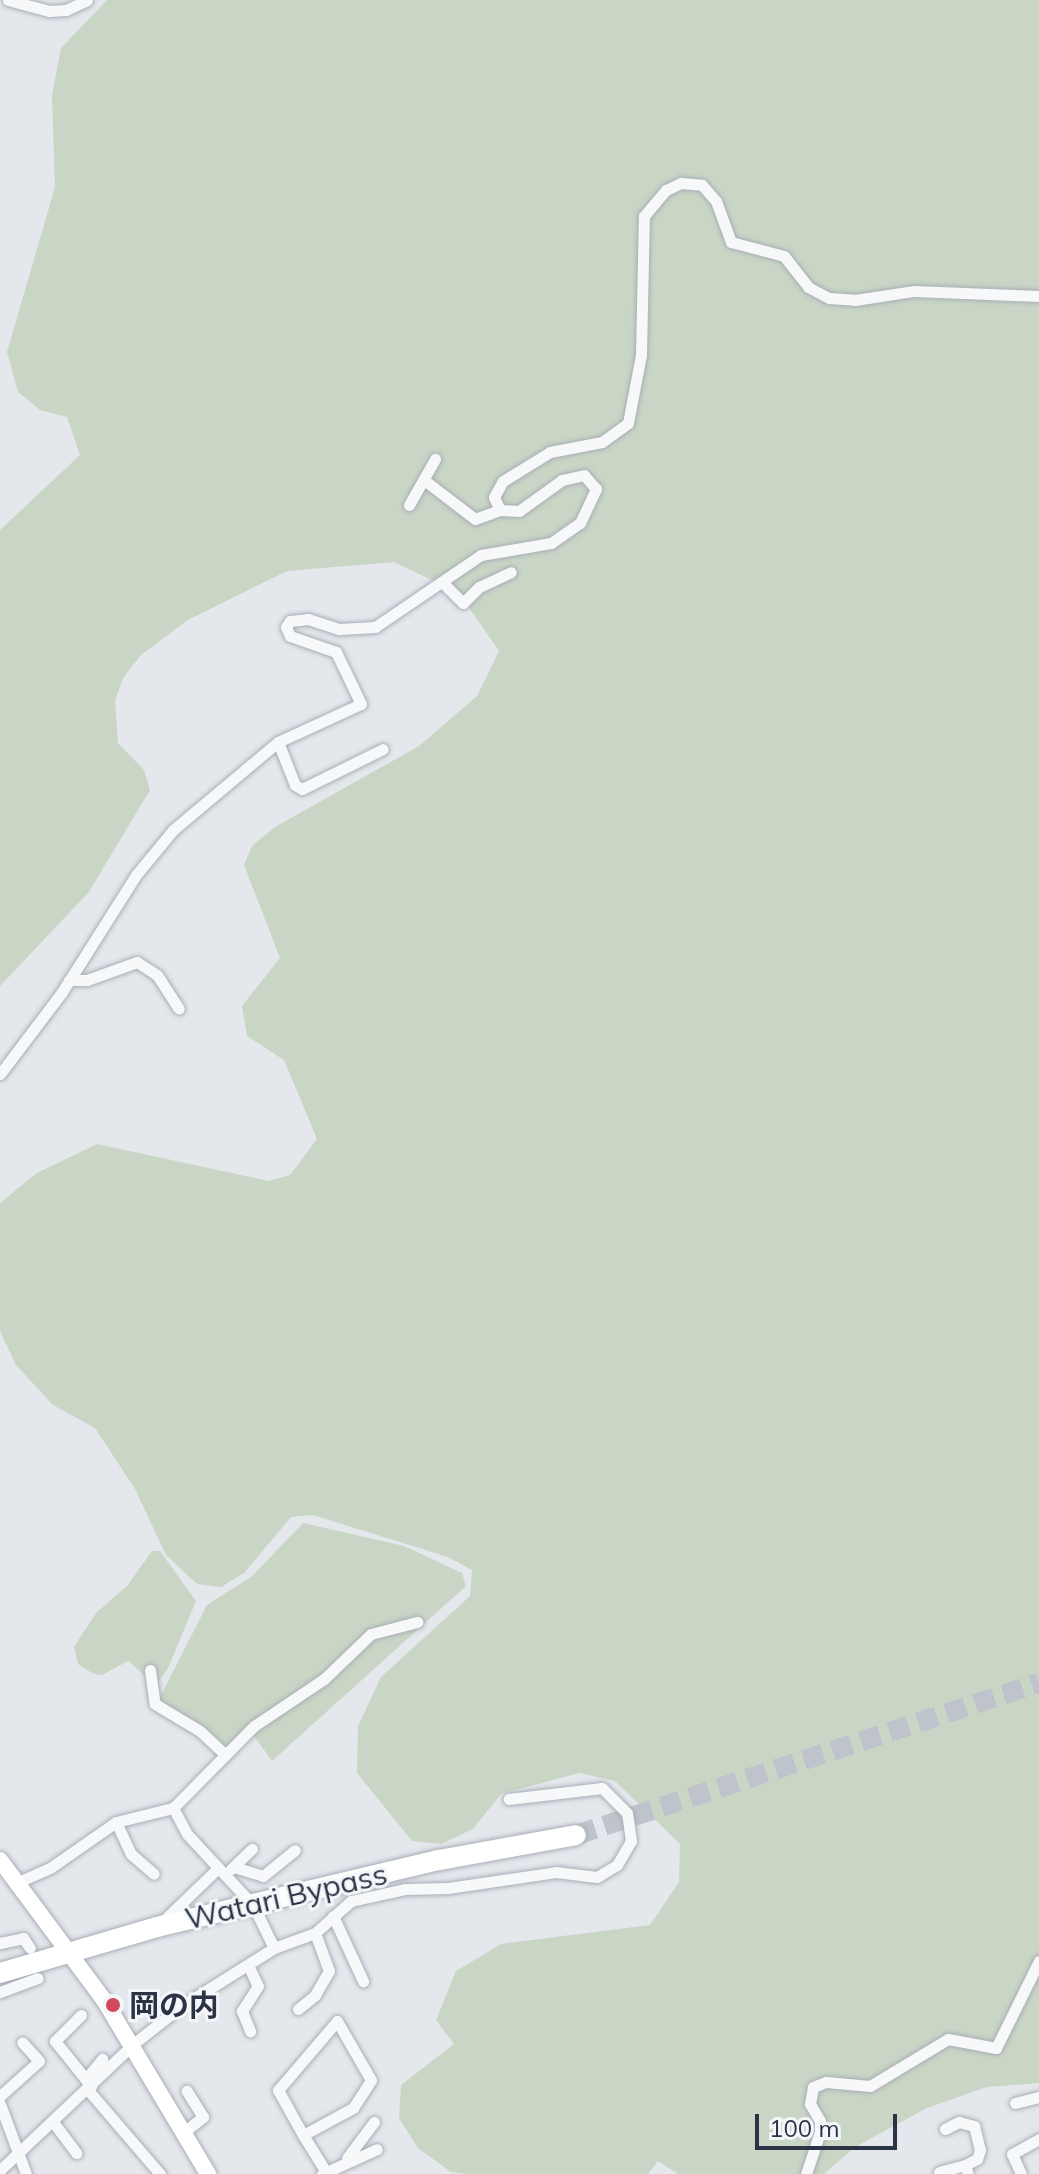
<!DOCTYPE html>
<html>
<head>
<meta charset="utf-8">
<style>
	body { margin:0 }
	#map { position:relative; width:1039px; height:2174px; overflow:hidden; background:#e4e7ec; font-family:Mulish,"Noto Sans JP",sans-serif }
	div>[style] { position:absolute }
	.green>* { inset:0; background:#c9d6c5 }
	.highway-tunnel>* { height:20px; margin-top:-10px; transform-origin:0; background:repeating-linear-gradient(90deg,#bfc3cb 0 20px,transparent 0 30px) }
	.roads { filter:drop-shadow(0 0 2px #a9aeb7) drop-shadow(0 0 2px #a9aeb7) }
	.street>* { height:11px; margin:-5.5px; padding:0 5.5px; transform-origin:5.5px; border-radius:5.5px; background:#f7f8fa }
	.secondary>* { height:16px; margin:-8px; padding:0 8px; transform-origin:8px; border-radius:8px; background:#fff }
	.highway>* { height:20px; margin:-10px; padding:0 10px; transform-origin:10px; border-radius:10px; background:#fff }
	.dots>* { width:22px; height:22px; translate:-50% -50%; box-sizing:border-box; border:4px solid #f4f6f9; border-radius:50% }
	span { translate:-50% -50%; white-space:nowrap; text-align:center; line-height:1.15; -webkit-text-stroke:6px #f4f6f9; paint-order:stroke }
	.street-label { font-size:30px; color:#2b3445 }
	.poi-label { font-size:30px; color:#2b3445; font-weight:700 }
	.left { translate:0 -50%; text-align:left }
	.scale { position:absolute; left:755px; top:2114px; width:142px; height:36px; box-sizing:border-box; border:4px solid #2b3445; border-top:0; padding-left:10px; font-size:24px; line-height:28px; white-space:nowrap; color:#2b3445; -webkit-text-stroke:6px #f4f6f9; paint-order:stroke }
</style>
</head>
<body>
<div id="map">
	<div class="green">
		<i style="clip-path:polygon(107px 0,1039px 0,1039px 2083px,987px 2087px,927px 2108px,855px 2147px,824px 2174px,678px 2174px,658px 2161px,648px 2174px,468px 2174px,451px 2172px,418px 2148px,399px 2118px,401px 2085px,454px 2044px,436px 2020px,456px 1971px,501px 1944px,650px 1925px,679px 1882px,680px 1844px,615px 1781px,579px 1773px,501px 1794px,473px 1829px,441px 1844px,412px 1841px,357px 1773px,358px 1726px,381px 1677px,470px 1596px,472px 1570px,448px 1557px,313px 1515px,291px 1517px,244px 1573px,221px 1587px,197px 1584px,166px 1555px,135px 1489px,95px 1428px,53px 1405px,16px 1365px,0 1331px,0 1203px,37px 1173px,97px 1144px,269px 1181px,290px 1175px,317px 1139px,284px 1060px,247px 1036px,242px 1006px,280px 958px,244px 865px,252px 846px,275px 827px,419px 746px,477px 696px,499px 651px,459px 593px,394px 562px,287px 571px,188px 620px,141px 655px,123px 678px,115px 701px,118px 743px,144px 770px,150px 790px,89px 892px,0 986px,0 530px,80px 455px,67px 417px,40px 410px,18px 392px,7px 352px,55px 187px,52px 96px,61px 48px)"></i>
		<i style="clip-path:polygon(303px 1523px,404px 1546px,462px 1573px,466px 1586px,272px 1761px,249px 1729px,225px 1750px,159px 1699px,207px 1605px,252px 1576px)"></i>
		<i style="clip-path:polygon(152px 1551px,160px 1551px,196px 1601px,168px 1668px,156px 1685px,128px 1661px,102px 1675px,92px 1673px,78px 1664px,74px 1647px,96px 1613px,127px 1586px)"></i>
	</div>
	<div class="highway-tunnel">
		<i style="left:576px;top:1835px;width:487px;rotate:-18.2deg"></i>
	</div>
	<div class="roads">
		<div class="street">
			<i style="left:8px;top:0;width:42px;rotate:15deg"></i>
			<i style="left:49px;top:11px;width:17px;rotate:-3deg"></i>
			<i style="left:66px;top:10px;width:23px;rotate:-25deg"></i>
			<i style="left:424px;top:480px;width:64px;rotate:37.4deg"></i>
			<i style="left:475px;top:519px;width:27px;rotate:-20deg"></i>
			<i style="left:409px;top:505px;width:53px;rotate:-60.5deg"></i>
			<i style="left:444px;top:584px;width:27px;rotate:45deg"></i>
			<i style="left:463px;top:603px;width:23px;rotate:-45deg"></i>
			<i style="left:479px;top:587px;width:35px;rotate:-25deg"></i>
			<i style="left:278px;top:742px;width:46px;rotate:68.4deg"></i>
			<i style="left:295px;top:785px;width:8px;rotate:30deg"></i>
			<i style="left:302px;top:789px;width:90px;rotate:-26.3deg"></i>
			<i style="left:69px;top:980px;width:18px"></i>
			<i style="left:87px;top:980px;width:53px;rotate:-19.8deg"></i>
			<i style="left:137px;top:962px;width:24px;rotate:33deg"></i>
			<i style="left:157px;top:975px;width:40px;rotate:57.1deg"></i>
			<i style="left:0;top:1074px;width:103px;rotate:-52.9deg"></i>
			<i style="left:62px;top:992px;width:138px;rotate:-57.7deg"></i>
			<i style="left:136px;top:875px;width:58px;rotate:-50.6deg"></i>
			<i style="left:173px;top:830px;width:137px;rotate:-40deg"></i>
			<i style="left:278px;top:742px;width:91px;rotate:-24.6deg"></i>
			<i style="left:361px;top:704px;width:58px;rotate:-115.7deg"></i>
			<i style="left:336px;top:652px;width:49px;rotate:-160.8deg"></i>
			<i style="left:290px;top:636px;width:10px;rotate:-114deg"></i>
			<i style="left:286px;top:627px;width:7px;rotate:-56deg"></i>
			<i style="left:290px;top:621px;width:18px;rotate:-6deg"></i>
			<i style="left:308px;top:619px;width:33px;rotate:18deg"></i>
			<i style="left:339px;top:629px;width:36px;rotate:-3deg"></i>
			<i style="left:375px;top:627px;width:128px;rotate:-34.2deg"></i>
			<i style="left:481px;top:555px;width:71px;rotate:-9.7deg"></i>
			<i style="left:551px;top:543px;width:35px;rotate:-35deg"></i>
			<i style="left:580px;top:523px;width:38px;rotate:-65deg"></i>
			<i style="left:596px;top:489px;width:18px;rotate:-131deg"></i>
			<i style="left:584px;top:475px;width:23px;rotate:167deg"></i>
			<i style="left:562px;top:480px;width:53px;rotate:144.2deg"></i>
			<i style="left:519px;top:511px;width:19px;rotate:-177deg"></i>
			<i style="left:500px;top:510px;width:14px;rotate:-115deg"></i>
			<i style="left:494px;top:497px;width:18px;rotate:-61deg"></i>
			<i style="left:503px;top:481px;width:55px;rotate:-31.7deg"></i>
			<i style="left:550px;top:452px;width:53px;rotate:-10.9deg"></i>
			<i style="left:602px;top:442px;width:32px;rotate:-36deg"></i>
			<i style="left:628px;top:423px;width:69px;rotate:-79.2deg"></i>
			<i style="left:641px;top:355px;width:139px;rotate:-88.8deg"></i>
			<i style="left:644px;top:216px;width:34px;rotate:-50deg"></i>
			<i style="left:666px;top:190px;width:17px;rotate:-25deg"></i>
			<i style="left:681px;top:183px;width:21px;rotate:5deg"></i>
			<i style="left:702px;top:185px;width:21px;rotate:49deg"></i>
			<i style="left:716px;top:201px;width:44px;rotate:69.9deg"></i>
			<i style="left:731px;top:242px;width:55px;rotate:14.8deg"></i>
			<i style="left:784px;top:256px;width:39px;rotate:52deg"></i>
			<i style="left:808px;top:287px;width:24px;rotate:28deg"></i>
			<i style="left:829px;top:298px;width:26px;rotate:4deg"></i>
			<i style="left:855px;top:300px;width:60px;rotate:-8.7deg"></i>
			<i style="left:914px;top:291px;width:125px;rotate:2.3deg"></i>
			<i style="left:150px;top:1670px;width:34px;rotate:82deg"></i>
			<i style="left:155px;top:1704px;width:52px;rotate:31deg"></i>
			<i style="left:200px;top:1731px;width:34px;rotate:43deg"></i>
			<i style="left:116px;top:1822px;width:35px;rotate:65deg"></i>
			<i style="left:131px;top:1854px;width:30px;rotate:41deg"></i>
			<i style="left:234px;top:1867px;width:30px;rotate:17deg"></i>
			<i style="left:263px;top:1876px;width:41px;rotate:-39.1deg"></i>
			<i style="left:231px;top:1869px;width:29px;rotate:-44deg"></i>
			<i style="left:16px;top:1883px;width:37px;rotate:-24deg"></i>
			<i style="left:50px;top:1868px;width:80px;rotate:-34.9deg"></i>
			<i style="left:116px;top:1822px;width:59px;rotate:-13.8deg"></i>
			<i style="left:333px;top:1916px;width:72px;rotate:65.2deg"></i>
			<i style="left:160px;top:1924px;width:79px;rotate:-44deg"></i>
			<i style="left:0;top:1943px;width:24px;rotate:-12deg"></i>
			<i style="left:23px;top:1938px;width:12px;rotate:55deg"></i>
			<i style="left:274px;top:1948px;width:48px;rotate:-116deg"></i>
			<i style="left:253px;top:1905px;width:97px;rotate:-132.9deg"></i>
			<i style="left:187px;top:1834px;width:30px;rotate:-118deg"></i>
			<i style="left:173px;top:1808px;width:115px;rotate:-45.4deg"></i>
			<i style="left:254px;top:1726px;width:84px;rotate:-33.9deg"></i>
			<i style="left:324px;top:1679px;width:65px;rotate:-43.8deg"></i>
			<i style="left:371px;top:1634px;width:48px;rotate:-14.6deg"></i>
			<i style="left:248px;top:1965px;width:23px;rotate:65deg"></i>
			<i style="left:258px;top:1986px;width:30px;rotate:123deg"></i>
			<i style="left:242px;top:2011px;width:22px;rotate:68deg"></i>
			<i style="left:0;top:1992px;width:40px;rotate:-20.2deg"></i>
			<i style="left:298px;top:2009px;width:22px;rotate:-39deg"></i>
			<i style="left:315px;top:1995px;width:28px;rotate:-60deg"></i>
			<i style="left:329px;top:1971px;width:40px;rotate:-110.2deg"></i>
			<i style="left:81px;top:2015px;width:37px;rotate:135deg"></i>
			<i style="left:55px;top:2041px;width:58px;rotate:51.3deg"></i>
			<i style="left:86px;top:2079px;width:26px;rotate:-51deg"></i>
			<i style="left:88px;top:2090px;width:111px;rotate:49.4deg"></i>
			<i style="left:0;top:2096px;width:52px;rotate:-41.9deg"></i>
			<i style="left:39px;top:2061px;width:25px;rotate:-132deg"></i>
			<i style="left:1015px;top:2103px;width:25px;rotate:-14deg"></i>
			<i style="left:0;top:2104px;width:75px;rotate:69.6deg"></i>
			<i style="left:53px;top:2122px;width:39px;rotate:53deg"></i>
			<i style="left:945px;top:2129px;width:16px;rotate:-27deg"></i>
			<i style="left:959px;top:2122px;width:16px;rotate:15deg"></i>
			<i style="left:974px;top:2126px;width:25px;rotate:76deg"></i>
			<i style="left:980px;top:2150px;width:9px;rotate:108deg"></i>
			<i style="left:977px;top:2159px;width:13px;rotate:153deg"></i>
			<i style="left:183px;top:2133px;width:26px;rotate:-39deg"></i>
			<i style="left:203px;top:2117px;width:31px;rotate:-122deg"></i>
			<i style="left:303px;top:2135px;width:57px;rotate:-28.4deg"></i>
			<i style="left:353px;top:2108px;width:33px;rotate:-57deg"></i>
			<i style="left:371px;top:2080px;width:68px;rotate:-120deg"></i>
			<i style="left:337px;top:2021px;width:91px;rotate:130.5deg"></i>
			<i style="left:278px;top:2090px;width:51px;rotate:60.9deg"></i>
			<i style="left:303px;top:2135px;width:44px;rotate:58.1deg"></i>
			<i style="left:347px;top:2158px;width:45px;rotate:-53.1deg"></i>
			<i style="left:0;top:2170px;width:182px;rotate:-43.4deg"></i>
			<i style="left:132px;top:2045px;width:61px;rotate:-38.4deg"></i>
			<i style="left:180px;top:2007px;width:111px;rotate:-32.1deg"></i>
			<i style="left:274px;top:1948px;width:44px;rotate:-20.1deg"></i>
			<i style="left:315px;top:1933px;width:48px;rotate:-41.6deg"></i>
			<i style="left:351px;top:1901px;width:55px;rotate:-12.5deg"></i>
			<i style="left:405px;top:1889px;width:43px;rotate:-1.3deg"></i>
			<i style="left:448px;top:1888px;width:109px;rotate:-8.4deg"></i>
			<i style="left:556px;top:1872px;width:41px;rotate:7deg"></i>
			<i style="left:597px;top:1877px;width:23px;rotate:-31deg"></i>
			<i style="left:617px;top:1865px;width:28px;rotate:-60deg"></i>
			<i style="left:631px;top:1841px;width:28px;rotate:-98deg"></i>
			<i style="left:627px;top:1813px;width:35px;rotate:-135deg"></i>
			<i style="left:602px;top:1788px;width:94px;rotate:173.3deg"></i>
			<i style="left:939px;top:2172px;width:27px;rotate:-15deg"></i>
			<i style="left:965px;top:2165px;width:9px;rotate:72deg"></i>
			<i style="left:322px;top:2174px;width:60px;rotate:-24.4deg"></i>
			<i style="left:806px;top:2174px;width:44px;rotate:-71.6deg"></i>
			<i style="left:820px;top:2132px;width:11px;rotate:-90deg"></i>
			<i style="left:820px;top:2121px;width:20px;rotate:-120deg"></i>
			<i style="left:810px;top:2104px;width:17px;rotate:-80deg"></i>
			<i style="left:813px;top:2087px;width:14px;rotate:-21deg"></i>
			<i style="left:826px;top:2082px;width:44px;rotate:5.2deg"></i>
			<i style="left:870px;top:2086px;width:91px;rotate:-31.1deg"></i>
			<i style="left:948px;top:2039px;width:49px;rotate:10.6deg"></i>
			<i style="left:996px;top:2048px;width:97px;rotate:-63.7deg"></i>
			<i style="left:1021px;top:2174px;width:22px;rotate:-114deg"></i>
			<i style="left:1012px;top:2154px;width:31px;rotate:-29deg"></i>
		</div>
		<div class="secondary">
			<i style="left:0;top:1860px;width:174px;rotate:53.4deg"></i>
			<i style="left:104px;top:2000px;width:203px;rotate:59.1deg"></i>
		</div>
		<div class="highway">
			<i style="left:0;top:1973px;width:164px;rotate:-16.3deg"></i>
			<i style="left:157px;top:1927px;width:290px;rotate:-13.4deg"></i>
			<i style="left:439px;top:1860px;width:139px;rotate:-10.3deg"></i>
		</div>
	</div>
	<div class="dots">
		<i style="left:113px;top:2005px;background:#d1495b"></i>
	</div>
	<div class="street-label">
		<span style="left:286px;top:1896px;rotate:-13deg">Watari Bypass</span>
	</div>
	<div class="poi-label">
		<span class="left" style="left:129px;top:2005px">岡の内</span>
	</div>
	<div class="scale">100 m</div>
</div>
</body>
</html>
